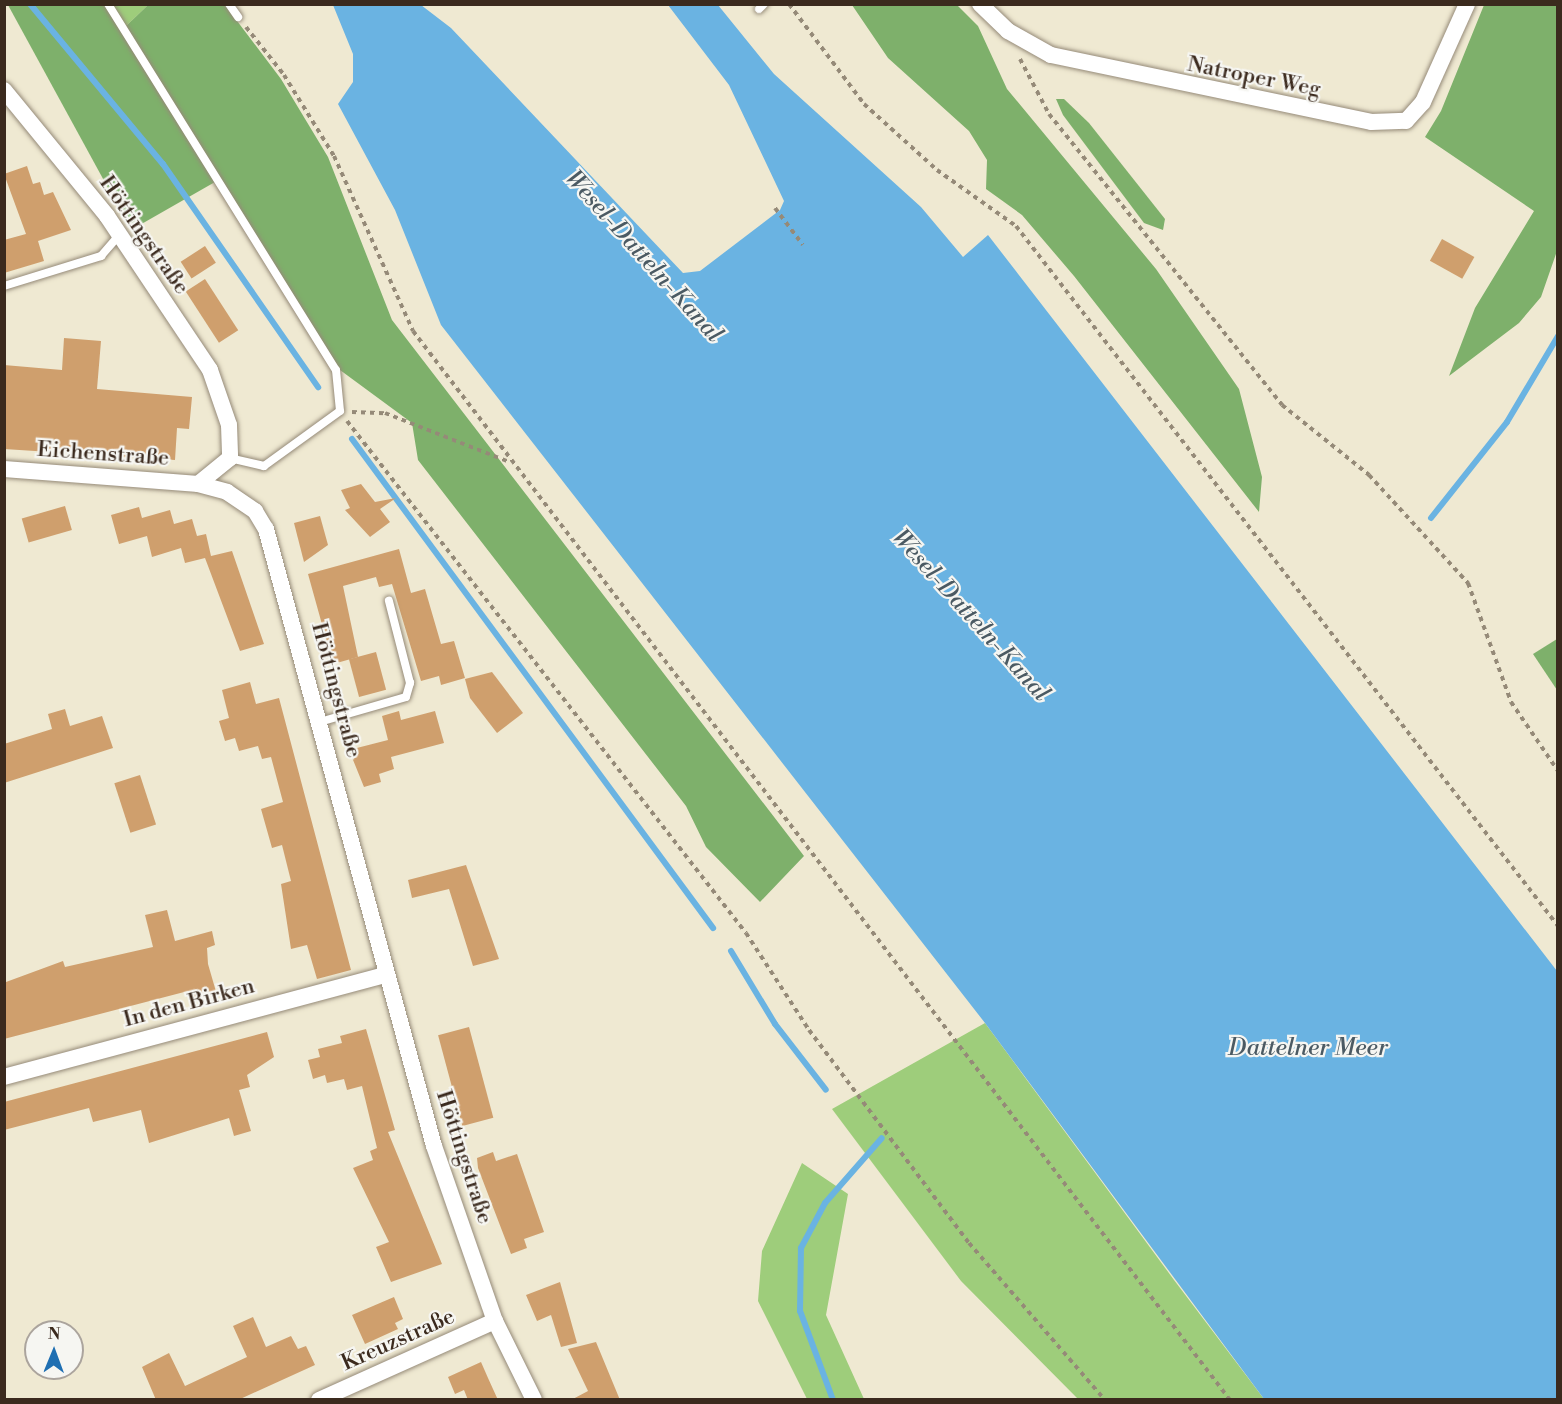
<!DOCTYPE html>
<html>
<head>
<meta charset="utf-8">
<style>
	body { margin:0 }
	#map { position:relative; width:1562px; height:1404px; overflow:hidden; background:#efe9d2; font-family:"Libre Bodoni",serif }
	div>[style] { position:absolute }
	.green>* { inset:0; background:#9ecd7b }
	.forest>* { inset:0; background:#7eb06b }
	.water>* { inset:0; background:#6ab3e2 }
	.stream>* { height:6px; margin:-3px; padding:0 3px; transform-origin:3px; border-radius:3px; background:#6ab3e2 }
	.building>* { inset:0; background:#cf9f6d; transform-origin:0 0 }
	.path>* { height:4px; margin-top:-2px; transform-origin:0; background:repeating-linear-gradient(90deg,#958a78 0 4.5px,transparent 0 9px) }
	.roads { filter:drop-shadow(0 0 2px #958a78) drop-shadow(0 0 2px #958a78) }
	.service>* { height:8px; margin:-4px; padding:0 4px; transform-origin:4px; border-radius:4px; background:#fff }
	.minor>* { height:16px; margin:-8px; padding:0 8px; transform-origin:8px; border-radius:8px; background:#fff }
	span { translate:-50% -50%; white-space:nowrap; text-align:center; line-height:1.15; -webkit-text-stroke:4.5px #f6f6f2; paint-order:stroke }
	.street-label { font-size:22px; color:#3b2a1e }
	.water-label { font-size:24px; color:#4b5a63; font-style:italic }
	.frame { position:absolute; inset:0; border:6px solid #3b2a1e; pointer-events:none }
	.north { position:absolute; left:24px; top:1320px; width:60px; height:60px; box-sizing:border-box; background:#f6f6f2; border:2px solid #aba49d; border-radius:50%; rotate:1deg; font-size:16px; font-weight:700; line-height:24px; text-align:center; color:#3b2a1e }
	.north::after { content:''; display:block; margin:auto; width:21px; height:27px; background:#1f6fb2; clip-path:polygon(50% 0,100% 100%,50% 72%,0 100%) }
</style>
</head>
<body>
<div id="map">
	<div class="green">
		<i style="clip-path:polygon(111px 5px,148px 5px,125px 27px)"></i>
		<i style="clip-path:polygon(985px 1023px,1174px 1280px,1264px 1399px,1078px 1399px,961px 1281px,832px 1109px)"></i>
		<i style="clip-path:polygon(802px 1163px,848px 1194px,826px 1315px,864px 1399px,807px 1399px,758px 1301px,762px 1251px)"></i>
	</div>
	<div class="forest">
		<i style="clip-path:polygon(8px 5px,105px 5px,215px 182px,131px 230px)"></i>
		<i style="clip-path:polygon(148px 5px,225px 5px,281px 79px,328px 157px,392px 320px,804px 856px,760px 902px,706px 847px,686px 806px,418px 460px,412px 423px,340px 370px,125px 27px)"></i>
		<i style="clip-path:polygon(852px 5px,957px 5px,978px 26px,1007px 89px,1156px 269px,1239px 389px,1262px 477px,1259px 512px,1074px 276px,1022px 215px,986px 189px,987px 160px,969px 131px,888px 58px)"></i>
		<i style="clip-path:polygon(1484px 5px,1557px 5px,1557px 251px,1541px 297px,1519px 323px,1449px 376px,1475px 308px,1534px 211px,1425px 137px,1441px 111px)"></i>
		<i style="clip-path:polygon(1056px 99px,1064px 99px,1089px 123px,1165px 219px,1163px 230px,1144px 223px,1063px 115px)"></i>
		<i style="clip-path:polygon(1557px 639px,1557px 690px,1533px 654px)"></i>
	</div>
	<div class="water">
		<i style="clip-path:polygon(333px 5px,421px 5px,451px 28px,683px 273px,700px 271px,780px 210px,784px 201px,729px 85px,668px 5px,718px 5px,774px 74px,921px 207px,963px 257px,988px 235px,1557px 971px,1557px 1399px,1264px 1399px,985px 1023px,441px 325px,395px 210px,338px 104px,353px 82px,353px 54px)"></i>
	</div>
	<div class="stream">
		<i style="left:30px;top:4px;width:208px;rotate:50.3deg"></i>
		<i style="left:163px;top:164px;width:272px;rotate:55.2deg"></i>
		<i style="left:352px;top:439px;width:608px;rotate:53.56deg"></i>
		<i style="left:1431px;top:518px;width:122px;rotate:-51.6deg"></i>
		<i style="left:1507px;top:422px;width:100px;rotate:-59.3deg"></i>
		<i style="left:731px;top:951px;width:85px;rotate:58.9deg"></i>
		<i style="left:775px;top:1024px;width:83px;rotate:52.3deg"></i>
		<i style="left:833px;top:1400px;width:95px;rotate:-110.3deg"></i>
		<i style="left:800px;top:1311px;width:63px;rotate:-89.1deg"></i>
		<i style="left:801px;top:1248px;width:51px;rotate:-61.9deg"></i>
		<i style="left:825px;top:1203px;width:86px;rotate:-48.8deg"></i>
	</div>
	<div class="building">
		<i style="clip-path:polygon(27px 166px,33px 184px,40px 182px,44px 195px,53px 192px,71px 230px,38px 241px,44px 261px,4px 273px,4px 240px,26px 234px,4px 174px)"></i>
		<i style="left:1442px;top:239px;width:37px;height:25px;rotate:29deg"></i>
		<i style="left:205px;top:246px;width:20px;height:29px;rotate:57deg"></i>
		<i style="left:205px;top:279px;width:61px;height:23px;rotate:57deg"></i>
		<i style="clip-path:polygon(64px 338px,101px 341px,97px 389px,192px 397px,189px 429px,177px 428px,175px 460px,4px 449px,4px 365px,62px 370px)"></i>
		<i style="clip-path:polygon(361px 484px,375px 502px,396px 498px,380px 509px,390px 522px,370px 537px,345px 510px,350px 508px,341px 490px)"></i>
		<i style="left:65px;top:506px;width:25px;height:45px;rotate:74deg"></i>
		<i style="clip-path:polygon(139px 507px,142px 518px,170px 510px,174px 524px,192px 519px,197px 536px,206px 534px,211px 556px,232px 551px,264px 644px,240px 651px,205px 558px,185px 563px,181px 548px,152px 557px,147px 536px,119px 544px,111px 515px)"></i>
		<i style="clip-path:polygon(320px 516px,328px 545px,304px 562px,294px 523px)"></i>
		<i style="clip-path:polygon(399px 549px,411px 593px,425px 589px,441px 644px,454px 641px,465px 678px,441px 685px,439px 676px,421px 681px,392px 584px,379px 587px,376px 577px,343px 586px,358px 657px,333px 664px,308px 574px)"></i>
		<i style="left:376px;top:652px;width:39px;height:28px;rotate:75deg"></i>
		<i style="clip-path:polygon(492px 672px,523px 713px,497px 733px,470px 698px,465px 679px)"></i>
		<i style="clip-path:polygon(250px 682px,256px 704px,279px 698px,351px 970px,317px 979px,307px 945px,291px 949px,281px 884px,291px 881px,282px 845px,272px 848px,261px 809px,283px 802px,271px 757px,262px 759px,258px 746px,239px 751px,235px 738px,225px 741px,219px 721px,229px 718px,222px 690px)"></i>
		<i style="clip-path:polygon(65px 709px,70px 726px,102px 716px,113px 748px,4px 783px,4px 744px,52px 729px,48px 714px)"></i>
		<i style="clip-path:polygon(399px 711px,401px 720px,435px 711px,444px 743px,391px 757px,394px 769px,379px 774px,381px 782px,364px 787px,349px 750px,388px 740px,382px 716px)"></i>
		<i style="left:140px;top:775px;width:52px;height:27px;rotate:72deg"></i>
		<i style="clip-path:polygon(466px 865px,499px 959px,473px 966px,449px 889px,412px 898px,408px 880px)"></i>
		<i style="clip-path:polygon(167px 910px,175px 941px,212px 931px,215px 945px,207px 948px,208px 964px,217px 995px,191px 1002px,188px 991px,4px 1039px,6px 982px,63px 961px,65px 967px,153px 947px,145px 915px)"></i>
		<i style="left:469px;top:1027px;width:94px;height:32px;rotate:75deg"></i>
		<i style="clip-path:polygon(366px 1029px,395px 1130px,388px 1132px,442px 1264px,391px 1282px,376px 1247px,389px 1242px,353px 1168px,373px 1160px,370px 1151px,377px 1148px,362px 1086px,347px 1090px,344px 1079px,327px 1083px,325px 1075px,313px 1079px,308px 1060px,320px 1057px,318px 1049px,342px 1043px,340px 1036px)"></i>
		<i style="clip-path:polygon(267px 1032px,274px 1057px,247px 1075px,250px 1087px,239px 1090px,251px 1131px,234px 1136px,229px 1118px,149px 1143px,141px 1110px,93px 1122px,89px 1108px,4px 1130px,4px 1102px)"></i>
		<i style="clip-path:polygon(493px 1152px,496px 1161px,517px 1154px,544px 1232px,524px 1239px,527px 1248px,511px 1254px,478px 1168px,477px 1158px)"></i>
		<i style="clip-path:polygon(560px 1282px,577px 1343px,561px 1347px,551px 1315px,537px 1321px,526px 1295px)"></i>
		<i style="clip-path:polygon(394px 1297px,403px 1319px,395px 1323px,398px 1329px,365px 1344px,352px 1315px)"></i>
		<i style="clip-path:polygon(253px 1317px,266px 1347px,291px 1336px,298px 1349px,306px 1346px,315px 1365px,238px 1400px,156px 1400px,142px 1367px,169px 1353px,185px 1386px,247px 1357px,233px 1326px)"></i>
		<i style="clip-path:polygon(596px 1342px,620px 1400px,571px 1400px,588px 1391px,568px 1349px)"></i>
		<i style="clip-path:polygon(481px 1362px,488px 1378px,498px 1400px,468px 1400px,464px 1390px,455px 1394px,448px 1377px)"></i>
	</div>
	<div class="path">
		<i style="left:789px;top:4px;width:125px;rotate:53.1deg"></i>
		<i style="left:864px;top:104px;width:98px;rotate:42.1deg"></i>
		<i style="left:937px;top:170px;width:97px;rotate:35.3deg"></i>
		<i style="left:1016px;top:226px;width:885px;rotate:52.25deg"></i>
		<i style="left:246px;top:27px;width:61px;rotate:51.6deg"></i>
		<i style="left:284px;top:75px;width:95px;rotate:58.3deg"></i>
		<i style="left:334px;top:156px;width:192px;rotate:65.7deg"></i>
		<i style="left:413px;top:331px;width:1345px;rotate:52.61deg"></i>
		<i style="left:1020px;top:59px;width:62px;rotate:62.2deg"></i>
		<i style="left:1049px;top:114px;width:373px;rotate:51.3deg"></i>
		<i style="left:1282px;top:405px;width:112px;rotate:38.8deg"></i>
		<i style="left:1369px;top:475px;width:147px;rotate:47.5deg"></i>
		<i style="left:1468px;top:583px;width:127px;rotate:70.1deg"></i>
		<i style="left:1511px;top:702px;width:83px;rotate:55.7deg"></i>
		<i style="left:775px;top:208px;width:46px;rotate:52.9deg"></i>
		<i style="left:352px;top:412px;width:33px;rotate:2deg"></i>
		<i style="left:385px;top:413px;width:131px;rotate:21.5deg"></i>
		<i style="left:347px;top:421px;width:649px;rotate:52.07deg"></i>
		<i style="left:746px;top:933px;width:116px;rotate:57deg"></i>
		<i style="left:809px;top:1030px;width:266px;rotate:53.1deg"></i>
		<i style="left:969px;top:1243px;width:208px;rotate:49.1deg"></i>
	</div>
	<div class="roads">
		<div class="service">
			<i style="left:108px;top:4px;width:431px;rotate:58.1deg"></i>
			<i style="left:336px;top:370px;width:41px;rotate:84.4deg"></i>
			<i style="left:340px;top:411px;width:94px;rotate:144.1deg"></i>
			<i style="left:264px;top:466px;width:35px;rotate:-167deg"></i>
			<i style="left:229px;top:4px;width:16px;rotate:55deg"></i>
			<i style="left:759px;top:9px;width:7px;rotate:-45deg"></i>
			<i style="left:4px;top:286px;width:102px;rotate:-17.2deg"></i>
			<i style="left:101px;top:256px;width:28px;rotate:-49deg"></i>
			<i style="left:323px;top:721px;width:86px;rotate:-16.1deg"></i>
			<i style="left:406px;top:697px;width:15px;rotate:-74deg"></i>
			<i style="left:410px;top:683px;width:85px;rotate:-104.4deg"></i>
		</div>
		<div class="minor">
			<i style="left:980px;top:4px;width:39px;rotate:44deg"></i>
			<i style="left:1008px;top:31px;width:49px;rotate:29.2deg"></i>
			<i style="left:1051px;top:55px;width:327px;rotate:11.8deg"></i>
			<i style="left:1371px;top:122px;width:35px;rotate:-2deg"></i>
			<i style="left:1406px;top:121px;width:25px;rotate:-48deg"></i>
			<i style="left:1423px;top:102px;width:107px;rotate:-65.8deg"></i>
			<i style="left:4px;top:90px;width:163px;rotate:50.7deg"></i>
			<i style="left:107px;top:216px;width:185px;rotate:56.2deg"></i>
			<i style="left:210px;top:370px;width:58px;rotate:70.9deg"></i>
			<i style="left:229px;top:425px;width:33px;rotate:88deg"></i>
			<i style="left:230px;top:458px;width:41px;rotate:140.9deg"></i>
			<i style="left:4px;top:469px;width:195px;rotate:4.4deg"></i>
			<i style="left:198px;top:484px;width:30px;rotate:15deg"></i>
			<i style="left:227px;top:492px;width:34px;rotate:34deg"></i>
			<i style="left:255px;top:511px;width:21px;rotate:59deg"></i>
			<i style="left:266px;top:529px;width:639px;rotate:74.77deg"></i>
			<i style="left:434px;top:1146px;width:185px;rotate:70.8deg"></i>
			<i style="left:495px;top:1321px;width:88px;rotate:63.7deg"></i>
			<i style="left:4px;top:1077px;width:394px;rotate:-15deg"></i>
			<i style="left:319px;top:1400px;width:193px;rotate:-24.2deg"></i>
		</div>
	</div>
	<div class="street-label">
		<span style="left:1254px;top:77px;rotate:11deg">Natroper Weg</span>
		<span style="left:144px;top:235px;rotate:55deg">Höttingstraße</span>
		<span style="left:103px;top:454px;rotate:4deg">Eichenstraße</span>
		<span style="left:336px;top:690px;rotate:75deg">Höttingstraße</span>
		<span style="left:189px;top:1003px;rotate:-15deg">In den Birken</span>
		<span style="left:464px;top:1157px;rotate:72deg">Höttingstraße</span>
		<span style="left:398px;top:1340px;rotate:-24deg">Kreuzstraße</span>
	</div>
	<div class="water-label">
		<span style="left:643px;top:257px;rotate:48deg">Wesel-Datteln-Kanal</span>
		<span style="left:970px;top:616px;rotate:48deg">Wesel-Datteln-Kanal</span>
		<span style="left:1308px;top:1049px">Dattelner Meer</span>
	</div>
	<div class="frame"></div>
	<div class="north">N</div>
</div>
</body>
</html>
